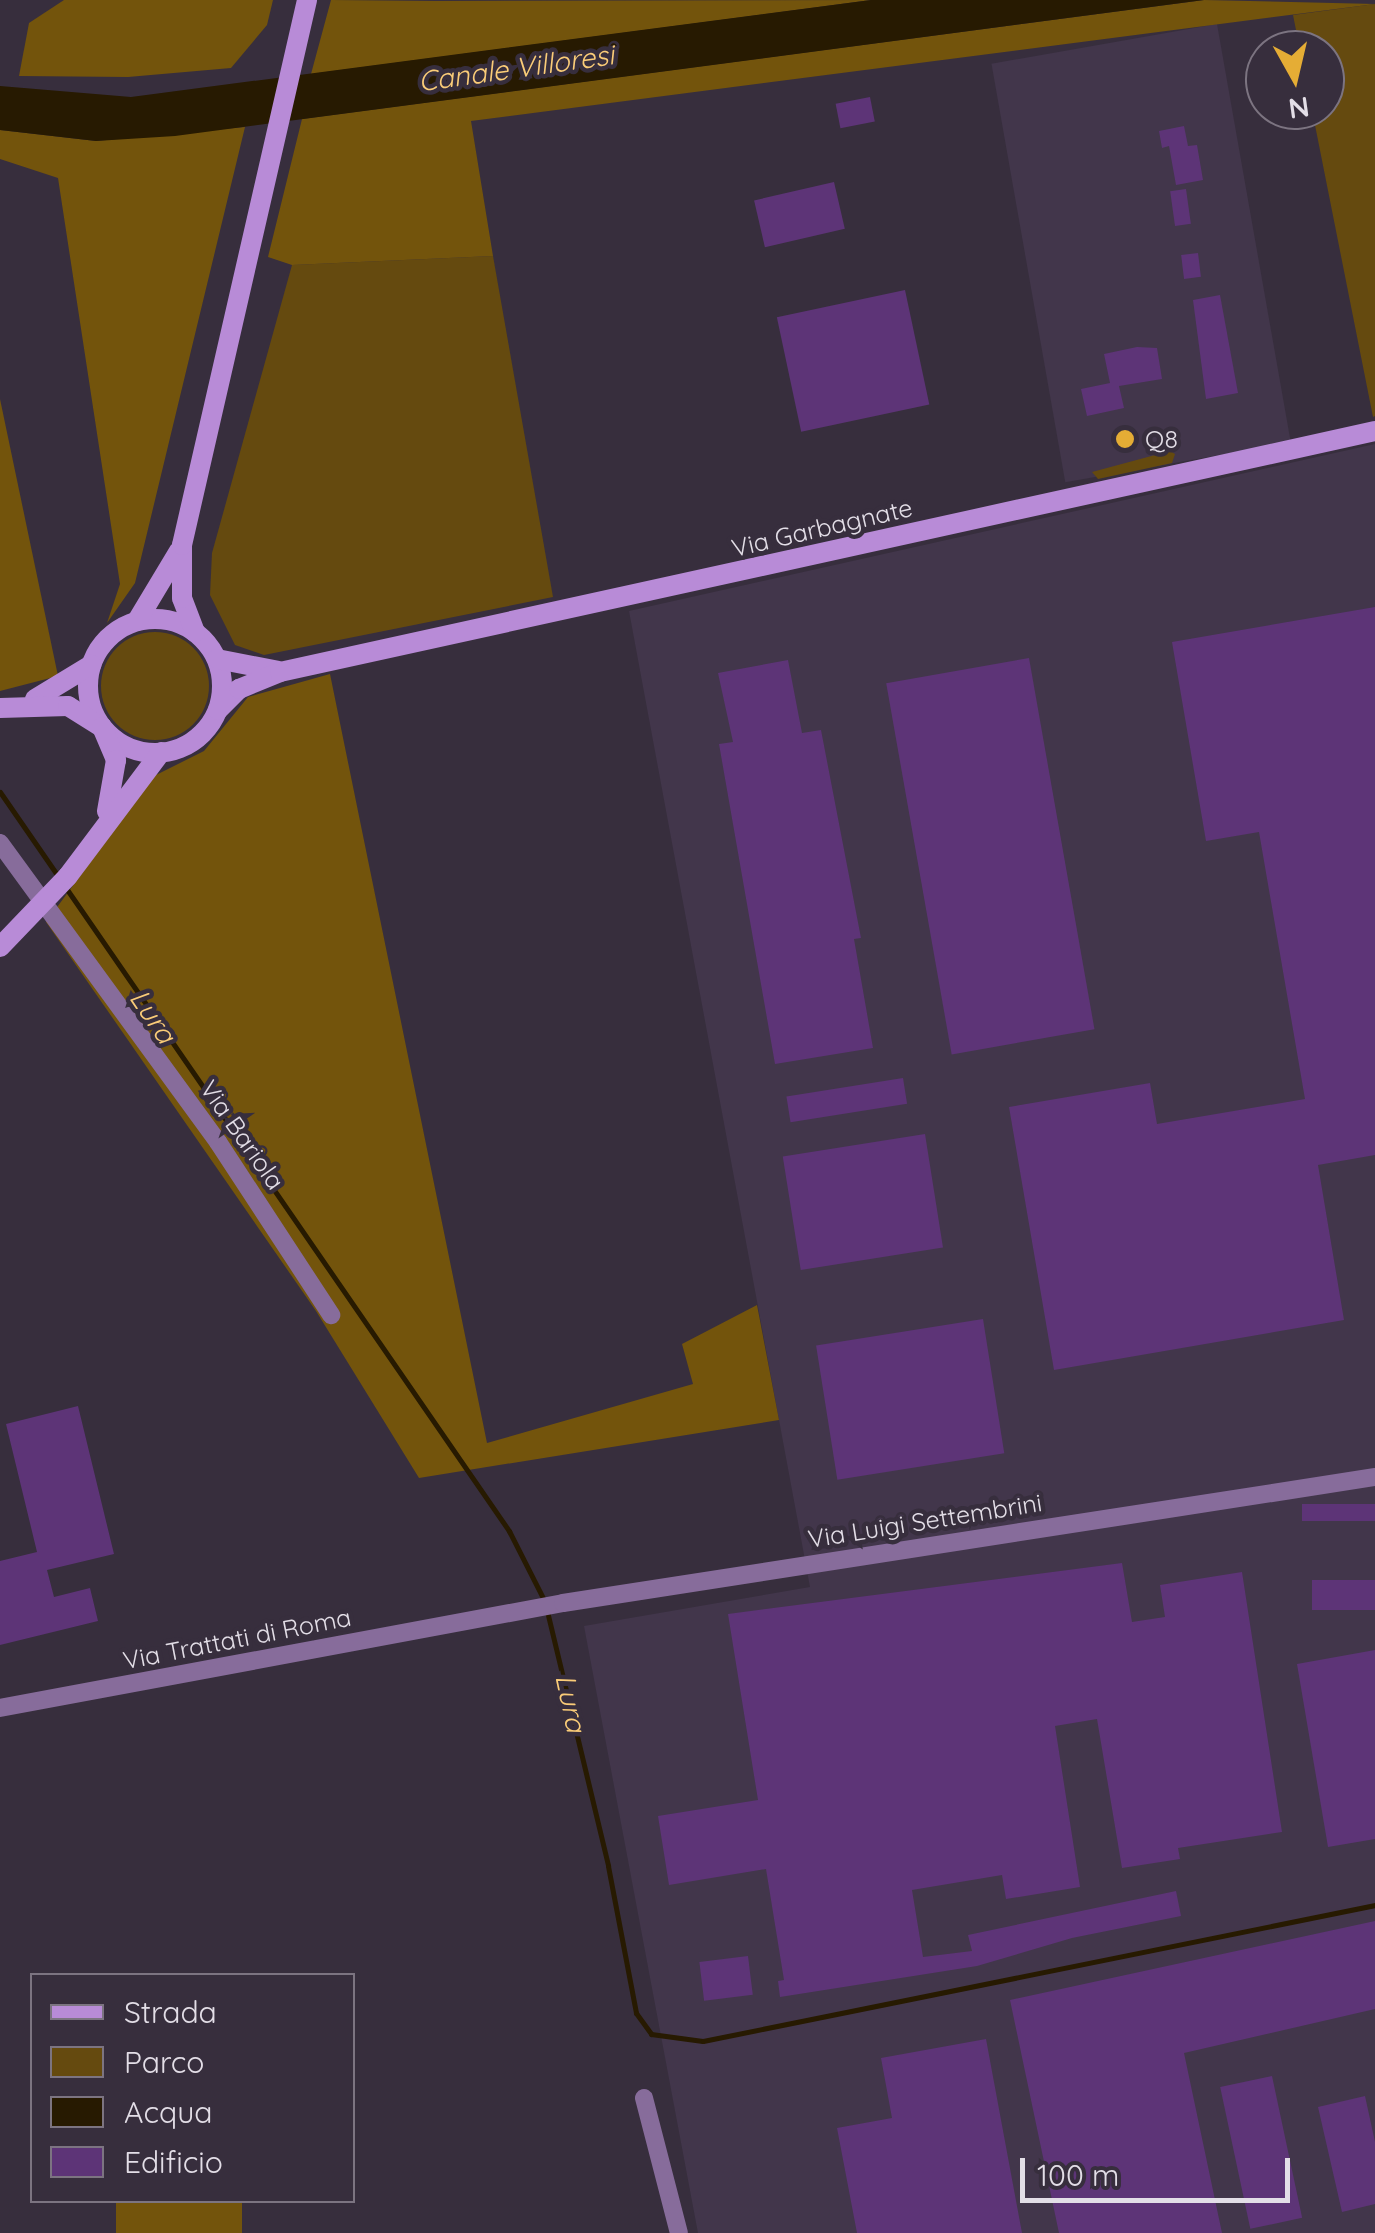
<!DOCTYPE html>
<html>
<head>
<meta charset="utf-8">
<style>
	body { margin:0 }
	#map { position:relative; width:1375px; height:2233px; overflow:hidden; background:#372e3d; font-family:Quicksand,sans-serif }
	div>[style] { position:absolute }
	.built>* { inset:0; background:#42364b; transform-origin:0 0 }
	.green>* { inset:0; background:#654a0f }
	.round { border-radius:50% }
	.forest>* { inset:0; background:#73540c; transform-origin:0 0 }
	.water>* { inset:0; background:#271a01 }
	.stream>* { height:5px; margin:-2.5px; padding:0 2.5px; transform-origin:2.5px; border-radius:2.5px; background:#271a01 }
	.building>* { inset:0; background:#5d3477; transform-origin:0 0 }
	.street>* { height:18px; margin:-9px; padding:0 9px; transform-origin:9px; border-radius:9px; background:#876c9b }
	.secondary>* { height:20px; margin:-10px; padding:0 10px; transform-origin:10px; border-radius:10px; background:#b88bd7 }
	.secondary>.ring { margin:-10px; padding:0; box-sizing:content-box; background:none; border:20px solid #b88bd7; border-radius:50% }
	.dots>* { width:28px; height:28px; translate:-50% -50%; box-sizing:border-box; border:5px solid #372e3d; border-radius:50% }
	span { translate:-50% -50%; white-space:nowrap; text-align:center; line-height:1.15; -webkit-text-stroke:9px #372e3d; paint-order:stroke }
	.poi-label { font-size:25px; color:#e3dee7 }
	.left { translate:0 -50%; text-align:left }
	.street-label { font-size:25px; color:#e3dee7 }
	.water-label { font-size:28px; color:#facc78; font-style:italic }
	.legend { position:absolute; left:30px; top:1973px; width:325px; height:230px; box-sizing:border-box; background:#372e3d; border:2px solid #7c7481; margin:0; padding:12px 18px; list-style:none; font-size:30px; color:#e3dee7 }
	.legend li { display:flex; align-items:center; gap:20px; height:50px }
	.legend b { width:50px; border:2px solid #7c7481 }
	.north { position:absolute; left:1245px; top:30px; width:100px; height:100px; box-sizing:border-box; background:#372e3d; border:2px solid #7c7481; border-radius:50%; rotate:172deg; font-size:28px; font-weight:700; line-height:40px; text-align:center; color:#e3dee7 }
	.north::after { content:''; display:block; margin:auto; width:35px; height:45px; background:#e5ad35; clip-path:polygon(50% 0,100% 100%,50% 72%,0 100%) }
	.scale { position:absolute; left:1020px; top:2158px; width:270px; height:45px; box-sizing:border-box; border:5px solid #e3dee7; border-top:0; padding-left:12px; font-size:30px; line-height:35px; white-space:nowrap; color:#e3dee7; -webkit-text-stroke:8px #372e3d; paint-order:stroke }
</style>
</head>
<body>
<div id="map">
	<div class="built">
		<i style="left:1217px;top:24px;width:425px;height:229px;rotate:80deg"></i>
		<i style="clip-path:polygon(1375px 444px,1375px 2233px,698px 2233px,584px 1626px,810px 1587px,629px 611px)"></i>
	</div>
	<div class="green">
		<i style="clip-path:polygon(1375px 4px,1375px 416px,1373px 417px,1312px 110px,1325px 110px,1325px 50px,1300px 50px,1293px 15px)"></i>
		<i style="clip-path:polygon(493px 256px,553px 597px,264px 655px,235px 645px,210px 595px,212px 553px,292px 265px)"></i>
		<i style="clip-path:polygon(1170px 451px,1175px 454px,1172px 463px,1098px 479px,1092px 472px)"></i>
		<i class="round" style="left:101px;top:632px;width:108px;height:108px"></i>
	</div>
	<div class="forest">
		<i style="clip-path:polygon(64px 0,273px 0,267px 25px,231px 68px,128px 77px,19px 76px,29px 23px)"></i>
		<i style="clip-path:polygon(331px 0,436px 1px,871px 0,311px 74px)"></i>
		<i style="clip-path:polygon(1204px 0,1375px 4px,471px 121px,493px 256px,292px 265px,268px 257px,302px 119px)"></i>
		<i style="clip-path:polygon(245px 127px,135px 583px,107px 623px,120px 584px,58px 178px,0 159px,0 130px,96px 141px)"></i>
		<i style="clip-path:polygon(0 399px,58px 676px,0 691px)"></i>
		<i style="clip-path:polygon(330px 674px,487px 1443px,693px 1384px,682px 1344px,757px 1305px,779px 1420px,419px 1478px,316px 1311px,46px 922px,154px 776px,204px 751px,248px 697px)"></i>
		<i style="left:116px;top:2201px;width:126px;height:33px"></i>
	</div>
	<div class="water">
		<i style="clip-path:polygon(871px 0,1204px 0,175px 136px,96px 141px,0 130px,0 86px,131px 97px)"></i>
	</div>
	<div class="stream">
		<i style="left:0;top:792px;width:106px;rotate:55.4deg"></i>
		<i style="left:66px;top:888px;width:781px;rotate:55.43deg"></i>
		<i style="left:509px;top:1531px;width:77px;rotate:63.1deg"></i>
		<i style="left:547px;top:1611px;width:262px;rotate:76.5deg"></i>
		<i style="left:608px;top:1866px;width:150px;rotate:79.2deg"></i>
		<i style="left:636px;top:2013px;width:26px;rotate:54deg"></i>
		<i style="left:651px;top:2034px;width:52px;rotate:7.7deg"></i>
		<i style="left:703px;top:2041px;width:686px;rotate:-11.44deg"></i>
	</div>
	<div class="building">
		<i style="left:870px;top:97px;width:25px;height:35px;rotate:79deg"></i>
		<i style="clip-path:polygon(1184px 126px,1188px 146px,1197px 145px,1203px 180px,1176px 185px,1169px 146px,1162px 148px,1159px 131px)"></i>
		<i style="left:834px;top:182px;width:48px;height:82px;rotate:77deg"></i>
		<i style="left:1186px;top:189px;width:35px;height:16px;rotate:82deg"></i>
		<i style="left:1198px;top:253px;width:24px;height:17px;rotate:83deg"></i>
		<i style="left:905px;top:290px;width:117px;height:131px;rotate:78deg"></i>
		<i style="clip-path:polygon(1220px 295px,1238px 393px,1206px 399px,1193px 300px)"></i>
		<i style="clip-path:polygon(1137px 347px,1157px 348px,1162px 379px,1119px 386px,1124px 408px,1087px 416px,1081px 389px,1110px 383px,1104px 354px)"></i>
		<i style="clip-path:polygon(1375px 607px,1375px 1155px,1318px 1165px,1344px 1320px,1054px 1370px,1009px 1107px,1150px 1083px,1157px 1124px,1305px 1099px,1259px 832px,1206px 841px,1172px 642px)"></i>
		<i style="left:1029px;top:658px;width:377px;height:145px;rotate:80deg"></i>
		<i style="clip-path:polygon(788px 660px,802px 733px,821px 730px,861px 938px,854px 939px,873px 1048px,775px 1064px,719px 744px,733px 742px,718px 673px)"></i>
		<i style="left:903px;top:1078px;width:26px;height:118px;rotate:81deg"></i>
		<i style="left:925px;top:1134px;width:115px;height:144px;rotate:81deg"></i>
		<i style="left:983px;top:1319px;width:136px;height:169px;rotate:81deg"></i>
		<i style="clip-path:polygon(78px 1406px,114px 1554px,47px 1570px,54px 1597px,90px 1588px,98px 1621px,0 1645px,0 1561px,37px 1552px,6px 1424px)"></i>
		<i style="left:1375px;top:1504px;width:17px;height:73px;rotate:90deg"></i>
		<i style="clip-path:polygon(1122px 1563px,1132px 1622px,1165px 1617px,1160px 1585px,1242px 1572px,1282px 1832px,1178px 1848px,1180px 1859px,1122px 1868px,1097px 1719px,1055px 1726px,1080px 1887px,1006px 1899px,1002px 1875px,912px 1890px,923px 1957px,972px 1951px,968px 1935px,1176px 1891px,1181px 1916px,1072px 1938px,977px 1966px,780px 1997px,778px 1981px,784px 1980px,766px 1869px,669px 1885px,658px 1816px,758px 1800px,728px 1614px)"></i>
		<i style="left:1375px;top:1580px;width:30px;height:63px;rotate:90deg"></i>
		<i style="clip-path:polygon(1375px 1650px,1375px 1839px,1328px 1847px,1297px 1664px)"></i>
		<i style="clip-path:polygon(1375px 1921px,1375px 2009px,1184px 2053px,1222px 2233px,1059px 2233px,1010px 2000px)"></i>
		<i style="left:748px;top:1956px;width:39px;height:49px;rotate:83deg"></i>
		<i style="clip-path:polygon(986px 2039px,1022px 2233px,857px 2233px,837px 2128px,892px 2118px,881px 2058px)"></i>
		<i style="left:1272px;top:2076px;width:145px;height:53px;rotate:78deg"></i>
		<i style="clip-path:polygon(1365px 2096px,1375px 2142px,1375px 2204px,1342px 2212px,1318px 2107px)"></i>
	</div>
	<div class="street">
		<i style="left:0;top:843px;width:370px;rotate:53.9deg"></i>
		<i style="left:218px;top:1142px;width:207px;rotate:56.8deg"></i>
		<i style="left:0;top:1708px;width:573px;rotate:-10.56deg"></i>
		<i style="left:563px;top:1603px;width:822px;rotate:-8.82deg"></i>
		<i style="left:644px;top:2098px;width:139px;rotate:75.5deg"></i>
	</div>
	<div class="secondary">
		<i class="ring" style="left:88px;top:619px;width:114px;height:114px"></i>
		<i style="left:137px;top:621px;width:82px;rotate:-59deg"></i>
		<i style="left:195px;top:632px;width:36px;rotate:-111deg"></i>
		<i style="left:182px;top:598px;width:53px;rotate:-90deg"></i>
		<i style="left:182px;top:545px;width:559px;rotate:-77.08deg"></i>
		<i style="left:217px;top:659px;width:62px;rotate:11.1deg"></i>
		<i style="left:35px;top:699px;width:66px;rotate:-31.3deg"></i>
		<i style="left:0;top:708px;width:68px;rotate:-1.7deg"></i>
		<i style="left:68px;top:706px;width:40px;rotate:32deg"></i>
		<i style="left:102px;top:727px;width:36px;rotate:67deg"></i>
		<i style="left:116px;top:760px;width:52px;rotate:100deg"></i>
		<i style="left:218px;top:710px;width:30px;rotate:-45deg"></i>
		<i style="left:239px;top:689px;width:44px;rotate:-22.5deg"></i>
		<i style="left:280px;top:672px;width:1121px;rotate:-12.41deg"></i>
		<i style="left:0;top:947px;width:98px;rotate:-46.2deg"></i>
		<i style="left:68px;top:876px;width:155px;rotate:-53.1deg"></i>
	</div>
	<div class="dots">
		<i style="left:1125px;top:439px;background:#e5ad35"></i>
	</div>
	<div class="poi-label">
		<span class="left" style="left:1145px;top:439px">Q8</span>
	</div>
	<div class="street-label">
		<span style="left:822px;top:528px;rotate:-13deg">Via Garbagnate</span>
		<span style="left:242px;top:1135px;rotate:55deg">Via Bariola</span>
		<span style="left:925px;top:1521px;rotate:-9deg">Via Luigi Settembrini</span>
		<span style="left:237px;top:1639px;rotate:-11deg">Via Trattati di Roma</span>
	</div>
	<div class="water-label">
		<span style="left:516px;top:68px;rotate:-8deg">Canale Villoresi</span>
		<span style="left:153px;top:1016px;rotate:56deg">Lura</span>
		<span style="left:571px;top:1703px;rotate:78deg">Lura</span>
	</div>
	<ul class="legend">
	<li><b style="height:12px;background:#b88bd7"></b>Strada</li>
	<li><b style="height:28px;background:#654a0f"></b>Parco</li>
	<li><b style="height:28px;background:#271a01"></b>Acqua</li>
	<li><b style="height:28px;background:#5d3477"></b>Edificio</li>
	</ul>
	<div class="north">N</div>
	<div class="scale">100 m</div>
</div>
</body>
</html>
